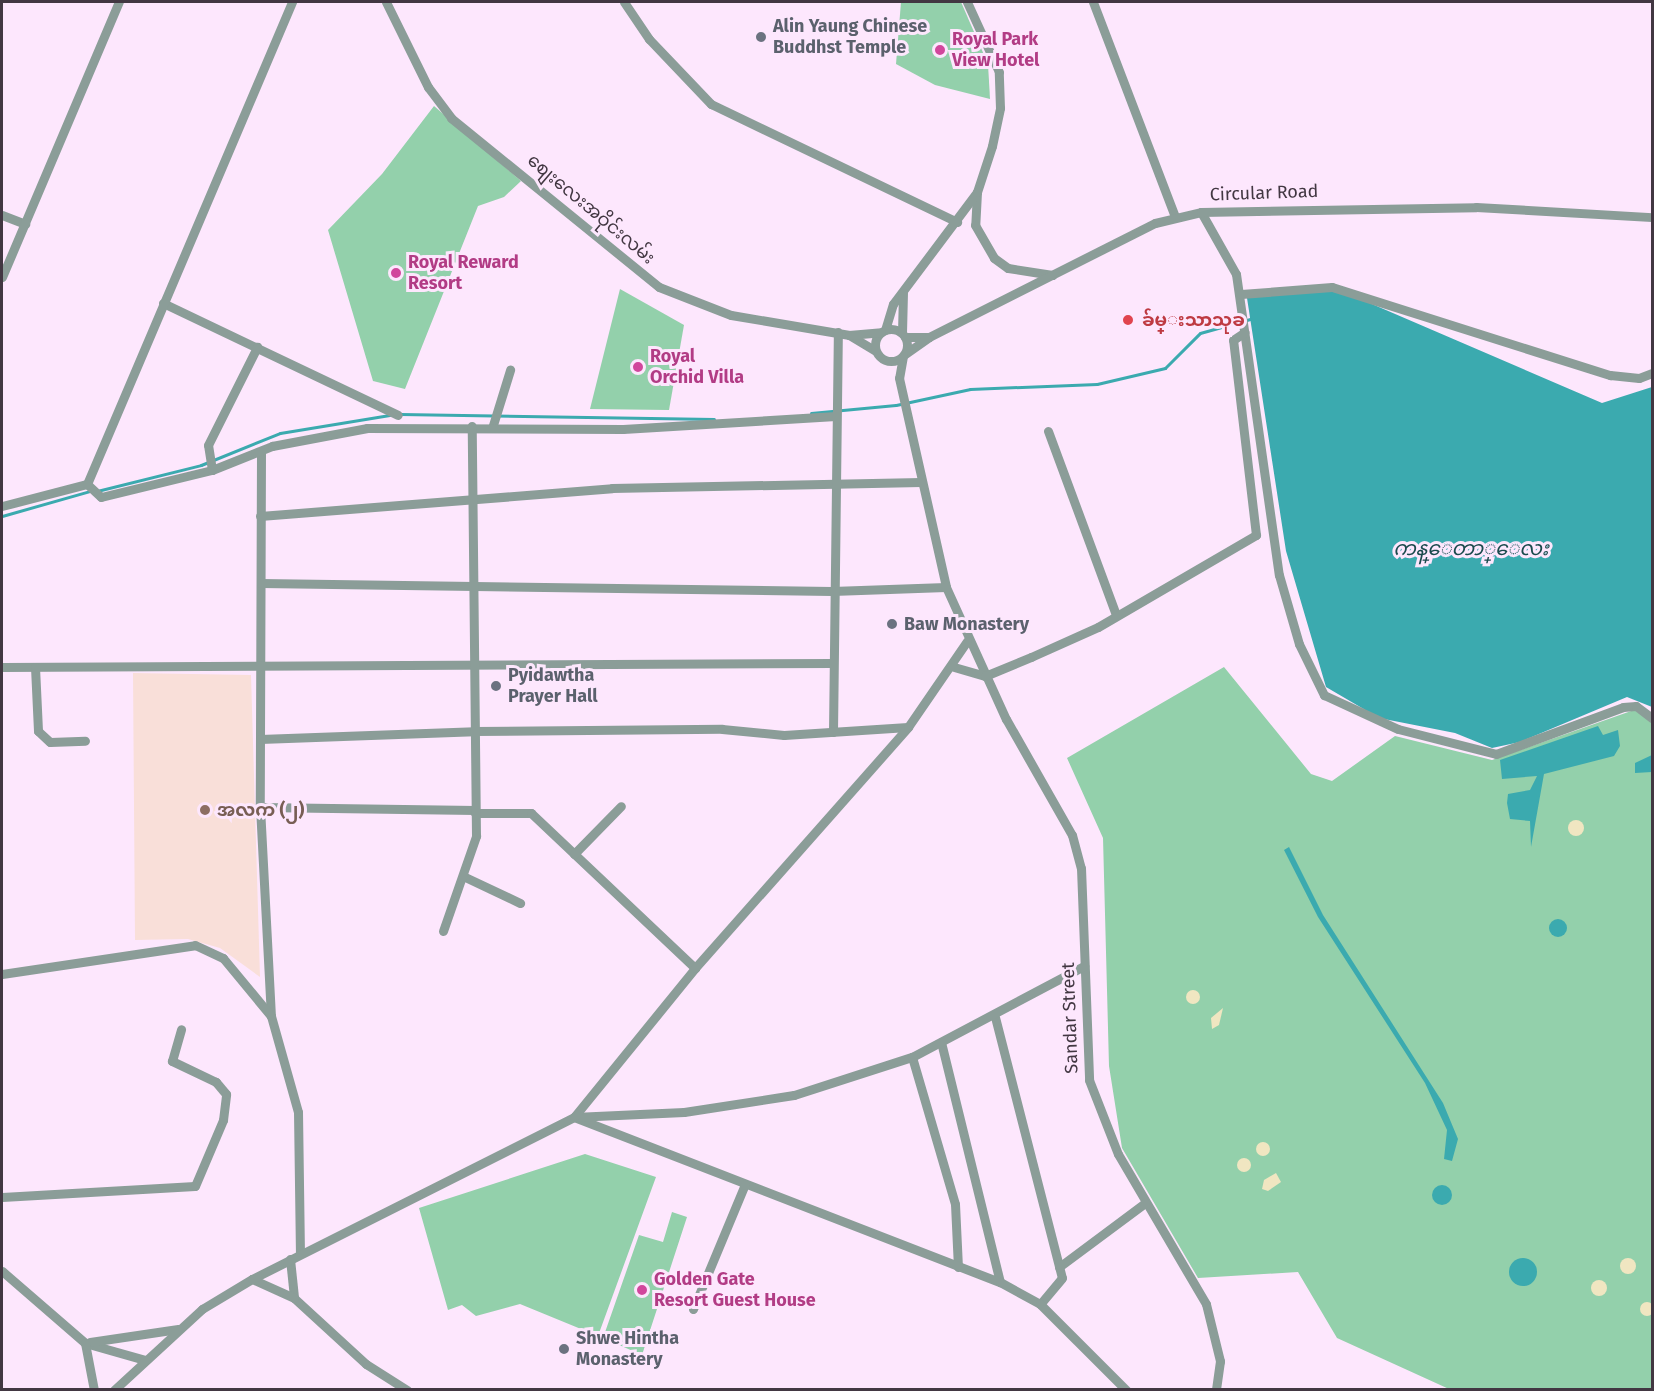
<!DOCTYPE html>
<html>
<head>
<meta charset="utf-8">
<style>
	body { margin:0 }
	#map { position:relative; width:1654px; height:1391px; overflow:hidden; background:#fde7fd; font-family:"Fira Sans","Noto Sans Myanmar",sans-serif }
	div>[style] { position:absolute }
	.education>* { inset:0; background:#f9dfd9 }
	.green>* { inset:0; background:#93d0ab }
	.sand>* { inset:0; background:#f0e6c1 }
	.round { border-radius:50% }
	.water>* { inset:0; background:#3baaaf }
	.stream>* { height:3px; margin:-1.5px; padding:0 1.5px; transform-origin:1.5px; border-radius:1.5px; background:#3baaaf }
	.minor>* { height:9px; margin:-4.5px; padding:0 4.5px; transform-origin:4.5px; border-radius:4.5px; background:#8b9d98 }
	.minor>.ring { margin:-4.5px; padding:0; box-sizing:content-box; background:none; border:9px solid #8b9d98; border-radius:50% }
	.dots>* { width:16px; height:16px; translate:-50% -50%; box-sizing:border-box; border:3px solid #fde7fd; border-radius:50% }
	span { translate:-50% -50%; white-space:nowrap; text-align:center; line-height:1.15; -webkit-text-stroke:6px #fde7fd; paint-order:stroke }
	.worship-label { font-size:18px; color:#5b616d; font-weight:700 }
	.left { translate:0 -50%; text-align:left }
	.hotel-label { font-size:18px; color:#b23c85; font-weight:700 }
	.street-label { font-size:18px; color:#423742 }
	.health-label { font-size:18px; color:#be3a42; font-weight:700 }
	.education-label { font-size:18px; color:#785e54; font-weight:700 }
	.water-label { font-size:20px; color:#1a4a4d; font-style:italic }
	.frame { position:absolute; inset:0; border:3px solid #423742; pointer-events:none }
</style>
</head>
<body>
<div id="map">
	<div class="education">
		<i style="clip-path:polygon(133px 673px,251px 675px,260px 977px,220px 948px,188px 939px,135px 940px)"></i>
	</div>
	<div class="green">
		<i style="clip-path:polygon(901px 2px,961px 2px,988px 64px,990px 99px,935px 85px,896px 64px)"></i>
		<i style="clip-path:polygon(434px 106px,521px 181px,504px 197px,478px 206px,405px 389px,373px 381px,328px 230px,382px 174px)"></i>
		<i style="clip-path:polygon(620px 289px,684px 325px,669px 410px,590px 409px)"></i>
		<i style="clip-path:polygon(1224px 667px,1311px 774px,1332px 781px,1395px 736px,1492px 760px,1634px 710px,1652px 721px,1652px 1389px,1449px 1389px,1337px 1338px,1298px 1272px,1198px 1278px,1122px 1148px,1109px 1066px,1103px 838px,1067px 758px)"></i>
		<i style="clip-path:polygon(585px 1154px,656px 1177px,598px 1336px,520px 1304px,476px 1316px,462px 1305px,448px 1310px,419px 1208px)"></i>
		<i style="clip-path:polygon(672px 1212px,687px 1217px,642px 1355px,603px 1338px,639px 1235px,663px 1242px)"></i>
	</div>
	<div class="sand">
		<i class="round" style="left:1568px;top:820px;width:16px;height:16px"></i>
		<i class="round" style="left:1186px;top:990px;width:14px;height:14px"></i>
		<i style="clip-path:polygon(1223px 1008px,1219px 1025px,1212px 1029px,1211px 1018px)"></i>
		<i class="round" style="left:1256px;top:1142px;width:14px;height:14px"></i>
		<i class="round" style="left:1237px;top:1158px;width:14px;height:14px"></i>
		<i style="clip-path:polygon(1276px 1173px,1281px 1182px,1268px 1191px,1262px 1189px,1264px 1180px)"></i>
		<i class="round" style="left:1620px;top:1258px;width:16px;height:16px"></i>
		<i class="round" style="left:1591px;top:1280px;width:16px;height:16px"></i>
		<i class="round" style="left:1640px;top:1302px;width:14px;height:14px"></i>
	</div>
	<div class="water">
		<i style="clip-path:polygon(1337px 289px,1602px 403px,1652px 387px,1652px 707px,1627px 697px,1520px 742px,1492px 748px,1455px 733px,1379px 718px,1326px 687px,1286px 551px,1247px 298px)"></i>
		<i style="clip-path:polygon(1598px 726px,1603px 735px,1618px 730px,1620px 746px,1614px 756px,1544px 774px,1531px 847px,1530px 821px,1510px 819px,1507px 803px,1508px 794px,1530px 790px,1537px 776px,1502px 779px,1500px 760px)"></i>
		<i style="clip-path:polygon(1652px 755px,1652px 772px,1635px 773px,1635px 763px)"></i>
		<i style="clip-path:polygon(1289px 847px,1323px 915px,1443px 1103px,1458px 1139px,1452px 1161px,1444px 1159px,1447px 1130px,1425px 1083px,1318px 917px,1284px 850px)"></i>
		<i class="round" style="left:1549px;top:919px;width:18px;height:18px"></i>
		<i class="round" style="left:1432px;top:1185px;width:20px;height:20px"></i>
		<i class="round" style="left:1509px;top:1258px;width:28px;height:28px"></i>
	</div>
	<div class="stream">
		<i style="left:811px;top:413px;width:85px;rotate:-5.4deg"></i>
		<i style="left:896px;top:405px;width:76px;rotate:-12.2deg"></i>
		<i style="left:970px;top:389px;width:127px;rotate:-2.3deg"></i>
		<i style="left:1097px;top:384px;width:70px;rotate:-13.2deg"></i>
		<i style="left:1165px;top:368px;width:49px;rotate:-45deg"></i>
		<i style="left:1200px;top:333px;width:52px;rotate:-15.6deg"></i>
		<i style="left:400px;top:414px;width:314px;rotate:0.9deg"></i>
		<i style="left:97px;top:491px;width:107px;rotate:-14deg"></i>
		<i style="left:201px;top:465px;width:85px;rotate:-22.1deg"></i>
		<i style="left:280px;top:433px;width:111px;rotate:-9.3deg"></i>
		<i style="left:2px;top:516px;width:91px;rotate:-15.9deg"></i>
	</div>
	<div class="minor">
		<i style="left:386px;top:2px;width:95px;rotate:63.7deg"></i>
		<i style="left:428px;top:87px;width:39px;rotate:53deg"></i>
		<i style="left:451px;top:118px;width:268px;rotate:39.1deg"></i>
		<i style="left:659px;top:287px;width:77px;rotate:21.3deg"></i>
		<i style="left:731px;top:315px;width:120px;rotate:9.6deg"></i>
		<i style="left:849px;top:335px;width:31px;rotate:31deg"></i>
		<i style="left:624px;top:2px;width:45px;rotate:56deg"></i>
		<i style="left:649px;top:39px;width:90px;rotate:46.4deg"></i>
		<i style="left:711px;top:104px;width:273px;rotate:25.6deg"></i>
		<i style="left:1093px;top:2px;width:230px;rotate:69.1deg"></i>
		<i style="left:977px;top:192px;width:33px;rotate:93deg"></i>
		<i style="left:975px;top:225px;width:38px;rotate:60deg"></i>
		<i style="left:994px;top:258px;width:17px;rotate:36deg"></i>
		<i style="left:1008px;top:268px;width:45px;rotate:9deg"></i>
		<i style="left:1201px;top:212px;width:71px;rotate:60.6deg"></i>
		<i style="left:1236px;top:274px;width:304px;rotate:81.9deg"></i>
		<i style="left:1279px;top:575px;width:72px;rotate:73.8deg"></i>
		<i style="left:1299px;top:644px;width:57px;rotate:63.9deg"></i>
		<i style="left:1324px;top:695px;width:81px;rotate:24.7deg"></i>
		<i style="left:1398px;top:729px;width:101px;rotate:14.3deg"></i>
		<i style="left:1496px;top:754px;width:135px;rotate:-20.3deg"></i>
		<i style="left:1623px;top:707px;width:13px;rotate:-4deg"></i>
		<i style="left:1636px;top:706px;width:20px;rotate:37deg"></i>
		<i style="left:2px;top:215px;width:25px;rotate:21deg"></i>
		<i style="left:2px;top:277px;width:299px;rotate:-67deg"></i>
		<i style="left:1241px;top:294px;width:91px;rotate:-4.4deg"></i>
		<i style="left:1332px;top:287px;width:292px;rotate:17.6deg"></i>
		<i style="left:1610px;top:375px;width:29px;rotate:6deg"></i>
		<i style="left:1639px;top:378px;width:14px;rotate:-21deg"></i>
		<i style="left:163px;top:303px;width:260px;rotate:25.5deg"></i>
		<i class="ring" style="left:875px;top:329px;width:23px;height:23px"></i>
		<i style="left:885px;top:330px;width:27px;rotate:-73deg"></i>
		<i style="left:893px;top:304px;width:140px;rotate:-53.1deg"></i>
		<i style="left:977px;top:192px;width:48px;rotate:-71.9deg"></i>
		<i style="left:992px;top:146px;width:39px;rotate:-78deg"></i>
		<i style="left:1000px;top:108px;width:36px;rotate:-92deg"></i>
		<i style="left:999px;top:72px;width:77px;rotate:-114.6deg"></i>
		<i style="left:902px;top:333px;width:40px;rotate:-88.6deg"></i>
		<i style="left:849px;top:335px;width:32px;rotate:-5deg"></i>
		<i style="left:905px;top:337px;width:24px"></i>
		<i style="left:929px;top:337px;width:253px;rotate:-26.8deg"></i>
		<i style="left:1155px;top:223px;width:47px;rotate:-13.4deg"></i>
		<i style="left:1201px;top:212px;width:275px;rotate:-1deg"></i>
		<i style="left:1476px;top:207px;width:176px;rotate:3.3deg"></i>
		<i style="left:905px;top:354px;width:29px;rotate:-35deg"></i>
		<i style="left:903px;top:356px;width:22px;rotate:100deg"></i>
		<i style="left:899px;top:378px;width:214px;rotate:77.3deg"></i>
		<i style="left:946px;top:587px;width:145px;rotate:65.6deg"></i>
		<i style="left:1006px;top:719px;width:133px;rotate:60.4deg"></i>
		<i style="left:1072px;top:835px;width:34px;rotate:75deg"></i>
		<i style="left:1081px;top:868px;width:212px;rotate:87.8deg"></i>
		<i style="left:1089px;top:1080px;width:79px;rotate:68.6deg"></i>
		<i style="left:1118px;top:1154px;width:174px;rotate:59.6deg"></i>
		<i style="left:1206px;top:1304px;width:59px;rotate:76.2deg"></i>
		<i style="left:1220px;top:1361px;width:29px;rotate:98deg"></i>
		<i style="left:493px;top:425px;width:58px;rotate:-72.8deg"></i>
		<i style="left:1048px;top:431px;width:196px;rotate:69.7deg"></i>
		<i style="left:261px;top:452px;width:355px;rotate:90.2deg"></i>
		<i style="left:260px;top:807px;width:209px;rotate:87deg"></i>
		<i style="left:271px;top:1016px;width:100px;rotate:74.3deg"></i>
		<i style="left:298px;top:1112px;width:142px;rotate:89.2deg"></i>
		<i style="left:212px;top:470px;width:25px;rotate:-99deg"></i>
		<i style="left:208px;top:445px;width:110px;rotate:-63.4deg"></i>
		<i style="left:87px;top:484px;width:524px;rotate:-66.96deg"></i>
		<i style="left:2px;top:506px;width:88px;rotate:-14.5deg"></i>
		<i style="left:87px;top:484px;width:19px;rotate:43deg"></i>
		<i style="left:101px;top:497px;width:114px;rotate:-13.7deg"></i>
		<i style="left:212px;top:470px;width:65px;rotate:-21.8deg"></i>
		<i style="left:272px;top:446px;width:97px;rotate:-10.7deg"></i>
		<i style="left:367px;top:428px;width:256px;rotate:0.2deg"></i>
		<i style="left:623px;top:429px;width:213px;rotate:-3.5deg"></i>
		<i style="left:260px;top:516px;width:353px;rotate:-4.5deg"></i>
		<i style="left:612px;top:488px;width:309px;rotate:-1.1deg"></i>
		<i style="left:261px;top:583px;width:571px;rotate:0.8deg"></i>
		<i style="left:832px;top:591px;width:114px;rotate:-2deg"></i>
		<i style="left:2px;top:667px;width:830px;rotate:-0.28deg"></i>
		<i style="left:35px;top:667px;width:64px;rotate:87.3deg"></i>
		<i style="left:38px;top:731px;width:16px;rotate:43deg"></i>
		<i style="left:50px;top:742px;width:35px;rotate:-2deg"></i>
		<i style="left:954px;top:667px;width:32px;rotate:16deg"></i>
		<i style="left:985px;top:676px;width:50px;rotate:-22.4deg"></i>
		<i style="left:1031px;top:657px;width:73px;rotate:-24.1deg"></i>
		<i style="left:1098px;top:627px;width:183px;rotate:-30.2deg"></i>
		<i style="left:1256px;top:535px;width:196px;rotate:-96.7deg"></i>
		<i style="left:1233px;top:340px;width:14px;rotate:-34deg"></i>
		<i style="left:833px;top:732px;width:400px;rotate:-89.3deg"></i>
		<i style="left:260px;top:739px;width:214px;rotate:-2.1deg"></i>
		<i style="left:474px;top:731px;width:248px;rotate:-0.5deg"></i>
		<i style="left:722px;top:729px;width:62px;rotate:5.5deg"></i>
		<i style="left:784px;top:735px;width:124px;rotate:-3.7deg"></i>
		<i style="left:260px;top:807px;width:215px;rotate:0.8deg"></i>
		<i style="left:475px;top:813px;width:56px"></i>
		<i style="left:531px;top:813px;width:226px;rotate:43.4deg"></i>
		<i style="left:574px;top:854px;width:67px;rotate:-45.6deg"></i>
		<i style="left:465px;top:877px;width:61px;rotate:25.3deg"></i>
		<i style="left:443px;top:931px;width:101px;rotate:-70.8deg"></i>
		<i style="left:476px;top:836px;width:410px;rotate:-90.6deg"></i>
		<i style="left:2px;top:974px;width:195px;rotate:-8.5deg"></i>
		<i style="left:195px;top:945px;width:31px;rotate:25deg"></i>
		<i style="left:223px;top:958px;width:75px;rotate:50.4deg"></i>
		<i style="left:995px;top:1017px;width:269px;rotate:75.6deg"></i>
		<i style="left:1062px;top:1278px;width:34px;rotate:130deg"></i>
		<i style="left:941px;top:1042px;width:247px;rotate:76.2deg"></i>
		<i style="left:912px;top:1057px;width:153px;rotate:73.7deg"></i>
		<i style="left:955px;top:1204px;width:63px;rotate:87.3deg"></i>
		<i style="left:574px;top:1117px;width:457px;rotate:21.2deg"></i>
		<i style="left:1000px;top:1282px;width:46px;rotate:28.8deg"></i>
		<i style="left:1040px;top:1304px;width:122px;rotate:45deg"></i>
		<i style="left:574px;top:1117px;width:110px;rotate:-2.6deg"></i>
		<i style="left:684px;top:1112px;width:111px;rotate:-8.8deg"></i>
		<i style="left:794px;top:1095px;width:124px;rotate:-17.9deg"></i>
		<i style="left:912px;top:1057px;width:195px;rotate:-27.9deg"></i>
		<i style="left:2px;top:1197px;width:193px;rotate:-3.3deg"></i>
		<i style="left:195px;top:1186px;width:72px;rotate:-67deg"></i>
		<i style="left:223px;top:1120px;width:26px;rotate:-83deg"></i>
		<i style="left:226px;top:1094px;width:16px;rotate:-130deg"></i>
		<i style="left:216px;top:1082px;width:49px;rotate:-154.5deg"></i>
		<i style="left:172px;top:1061px;width:33px;rotate:-74deg"></i>
		<i style="left:290px;top:1259px;width:39px;rotate:84deg"></i>
		<i style="left:294px;top:1298px;width:98px;rotate:42.5deg"></i>
		<i style="left:366px;top:1364px;width:49px;rotate:32.4deg"></i>
		<i style="left:1059px;top:1267px;width:107px;rotate:-36.7deg"></i>
		<i style="left:2px;top:1271px;width:110px;rotate:40.9deg"></i>
		<i style="left:85px;top:1343px;width:62px;rotate:15.8deg"></i>
		<i style="left:252px;top:1279px;width:46px;rotate:24.3deg"></i>
		<i style="left:693px;top:1309px;width:135px;rotate:-67.4deg"></i>
		<i style="left:90px;top:1342px;width:89px;rotate:-8.4deg"></i>
		<i style="left:85px;top:1343px;width:48px;rotate:79.2deg"></i>
		<i style="left:114px;top:1390px;width:120px;rotate:-42.6deg"></i>
		<i style="left:202px;top:1309px;width:58px;rotate:-31deg"></i>
		<i style="left:252px;top:1279px;width:360px;rotate:-26.7deg"></i>
		<i style="left:574px;top:1117px;width:192px;rotate:-50.9deg"></i>
		<i style="left:695px;top:968px;width:322px;rotate:-48.5deg"></i>
		<i style="left:908px;top:727px;width:104px;rotate:-55.5deg"></i>
	</div>
	<div class="dots">
		<i style="left:761px;top:37px;background:#6b7280"></i>
		<i style="left:940px;top:50px;background:#d1479c"></i>
		<i style="left:396px;top:273px;background:#d1479c"></i>
		<i style="left:1128px;top:320px;background:#e0444e"></i>
		<i style="left:638px;top:367px;background:#d1479c"></i>
		<i style="left:892px;top:624px;background:#6b7280"></i>
		<i style="left:496px;top:686px;background:#6b7280"></i>
		<i style="left:205px;top:810px;background:#8d6e63"></i>
		<i style="left:642px;top:1290px;background:#d1479c"></i>
		<i style="left:564px;top:1349px;background:#6b7280"></i>
	</div>
	<div class="worship-label">
		<span class="left" style="left:773px;top:37px">Alin Yaung Chinese<br>Buddhst Temple</span>
		<span class="left" style="left:904px;top:624px">Baw Monastery</span>
		<span class="left" style="left:508px;top:686px">Pyidawtha<br>Prayer Hall</span>
		<span class="left" style="left:576px;top:1349px">Shwe Hintha<br>Monastery</span>
	</div>
	<div class="hotel-label">
		<span class="left" style="left:952px;top:50px">Royal Park<br>View Hotel</span>
		<span class="left" style="left:408px;top:273px">Royal Reward<br>Resort</span>
		<span class="left" style="left:650px;top:367px">Royal<br>Orchid Villa</span>
		<span class="left" style="left:654px;top:1290px">Golden Gate<br>Resort Guest House</span>
	</div>
	<div class="street-label">
		<span style="left:1264px;top:193px;rotate:-2deg">Circular Road</span>
		<span style="left:591px;top:209px;rotate:40deg">စျေးလေးအဝိုင်းလမ်း</span>
		<span style="left:1070px;top:1018px;rotate:-92deg">Sandar Street</span>
	</div>
	<div class="health-label">
		<span class="left" style="left:1142px;top:320px">ခ်မ္းသာသုခ</span>
	</div>
	<div class="education-label">
		<span class="left" style="left:217px;top:810px">အလက (၂)</span>
	</div>
	<div class="water-label">
		<span style="left:1471px;top:548px">ကန္ေတာ္ေလး</span>
	</div>
	<div class="frame"></div>
</div>
</body>
</html>
